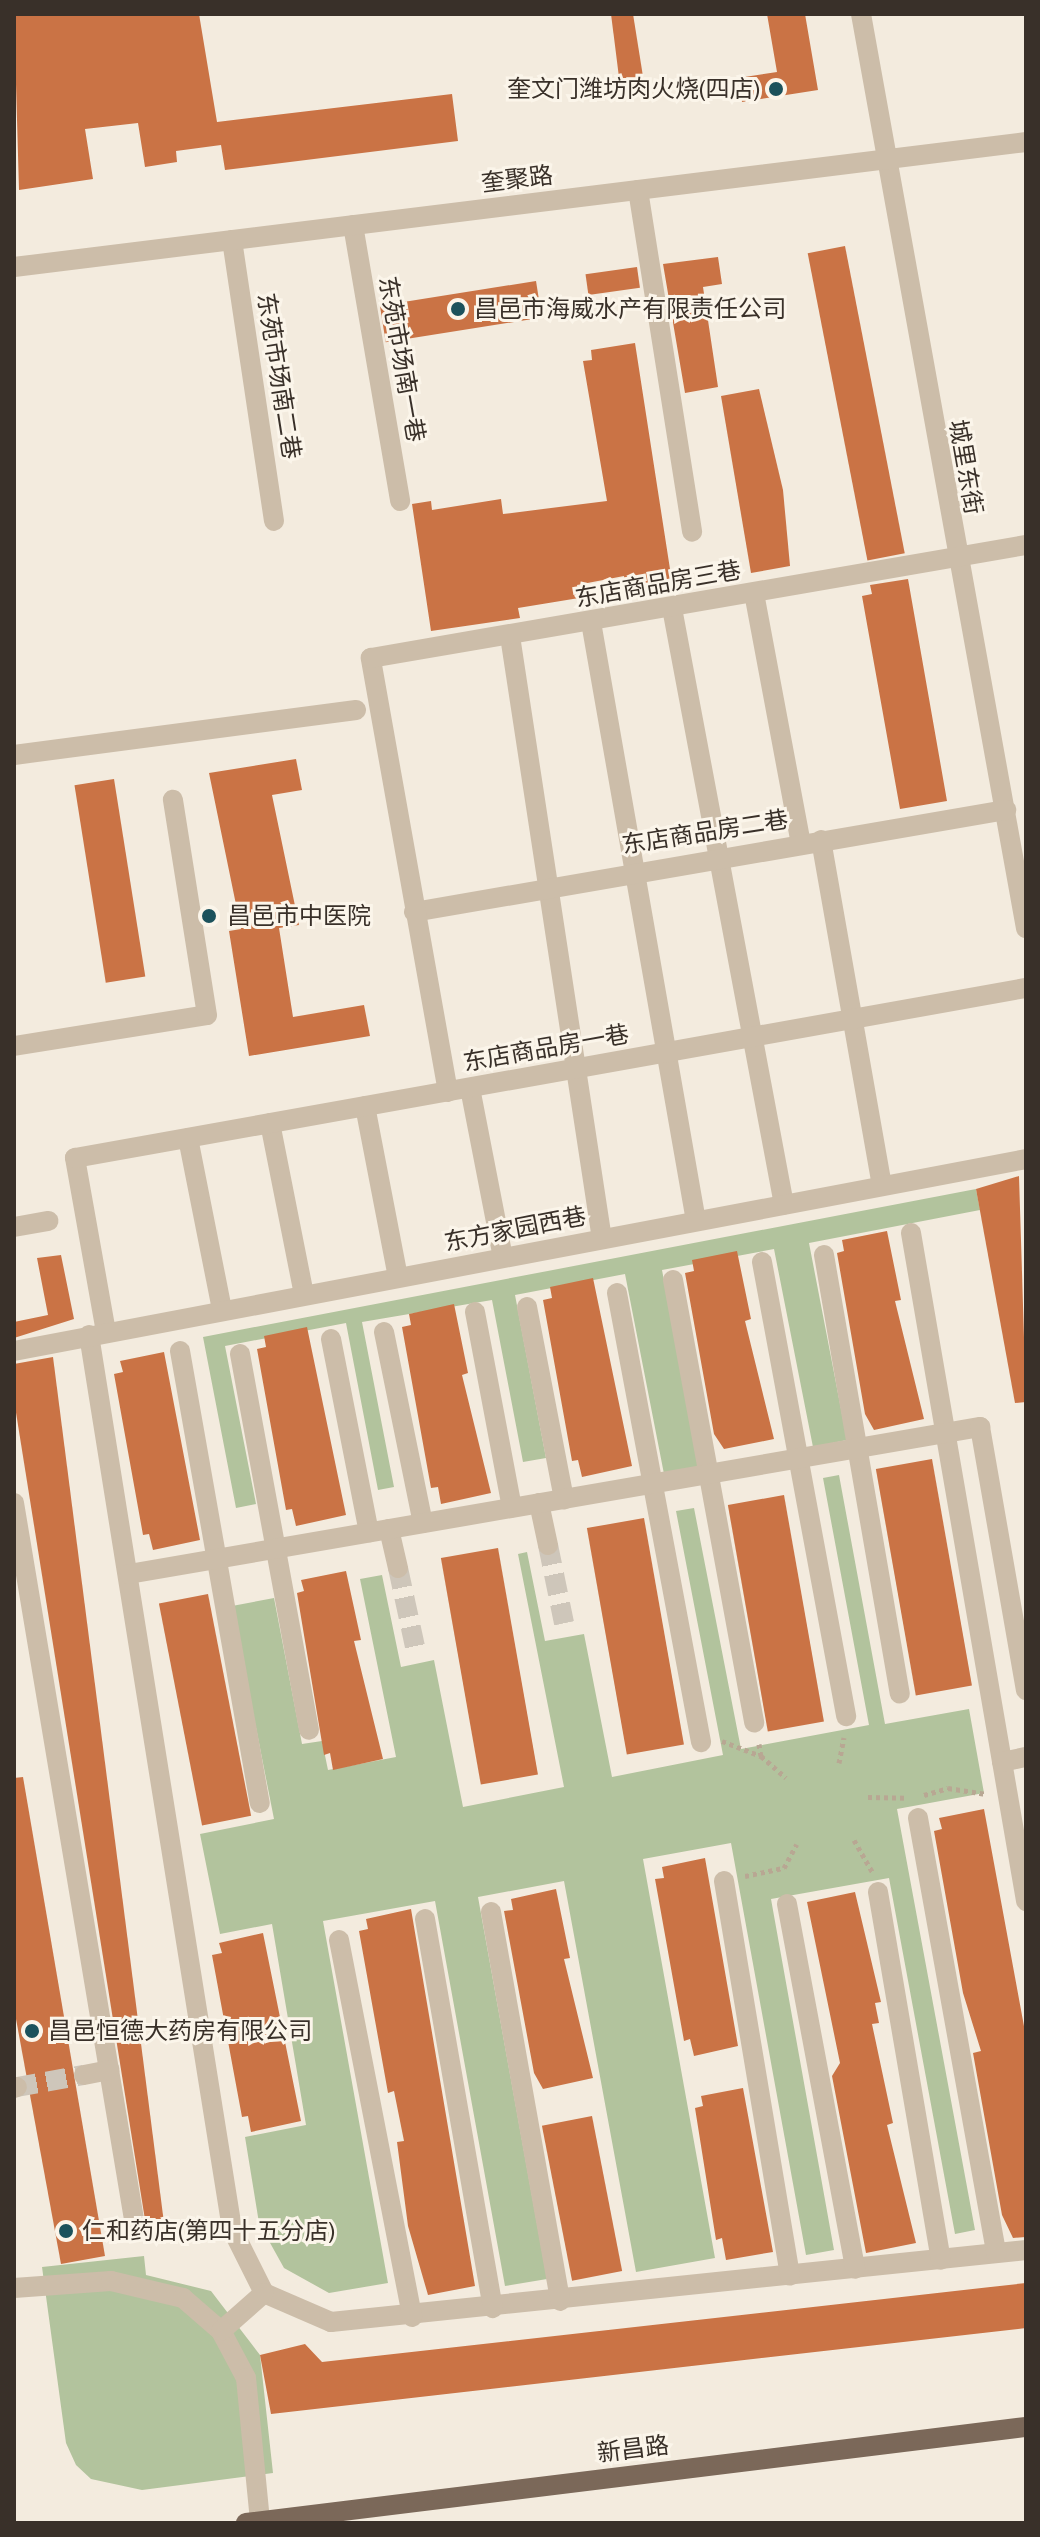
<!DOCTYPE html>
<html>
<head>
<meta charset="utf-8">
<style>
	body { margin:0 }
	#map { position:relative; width:1040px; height:2537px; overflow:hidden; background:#f3ebde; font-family:"Archivo Narrow","Noto Sans SC",sans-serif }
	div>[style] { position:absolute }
	.green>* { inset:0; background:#b2c39d }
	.building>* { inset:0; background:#ca7345; transform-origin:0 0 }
	.minor-tunnel>* { height:20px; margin-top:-10px; transform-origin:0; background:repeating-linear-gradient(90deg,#cec6ba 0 20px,transparent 0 30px) }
	.path>* { height:5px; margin-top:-2.5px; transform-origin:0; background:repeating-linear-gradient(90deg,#b8a793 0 4px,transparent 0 8px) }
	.minor>* { height:20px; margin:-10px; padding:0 10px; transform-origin:10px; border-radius:10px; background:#ccbda9 }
	.major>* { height:20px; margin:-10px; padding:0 10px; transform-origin:10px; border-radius:10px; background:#7b6859 }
	.dots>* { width:22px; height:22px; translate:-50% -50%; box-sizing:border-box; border:4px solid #fbf5ea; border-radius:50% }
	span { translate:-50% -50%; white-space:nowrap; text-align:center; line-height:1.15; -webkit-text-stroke:6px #fbf5ea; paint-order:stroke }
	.poi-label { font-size:24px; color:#393029 }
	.right { translate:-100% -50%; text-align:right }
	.left { translate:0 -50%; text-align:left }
	.street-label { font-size:24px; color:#393029 }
	.frame { position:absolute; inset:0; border:16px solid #393029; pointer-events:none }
</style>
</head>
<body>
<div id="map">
	<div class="green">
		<i style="clip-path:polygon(976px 1189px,980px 1210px,809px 1243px,847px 1440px,813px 1447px,774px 1249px,662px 1270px,699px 1468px,664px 1474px,625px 1274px,515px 1295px,546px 1458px,523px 1462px,492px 1300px,362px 1322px,394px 1487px,378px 1490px,346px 1323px,225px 1346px,256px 1504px,236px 1508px,203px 1337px)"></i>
		<i style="clip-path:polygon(839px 1475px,885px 1724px,969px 1709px,984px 1793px,897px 1809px,975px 2230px,955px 2234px,889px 1878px,771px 1899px,834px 2250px,806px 2255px,731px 1843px,643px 1859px,715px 2258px,636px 2272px,564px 1881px,478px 1897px,547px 2279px,505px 2286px,435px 1901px,323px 1921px,388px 2283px,329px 2293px,284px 2268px,259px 2223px,245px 2137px,306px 2125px,272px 1924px,220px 1934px,200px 1834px,274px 1819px,232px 1606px,274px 1598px,302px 1744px,322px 1741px,328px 1770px,396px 1757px,360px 1579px,382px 1575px,401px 1667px,434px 1660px,463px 1807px,564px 1787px,518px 1554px,527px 1552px,545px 1641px,584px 1634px,612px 1777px,723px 1755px,676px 1511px,694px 1508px,741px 1749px,869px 1725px,823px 1478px)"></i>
		<i style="clip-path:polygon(144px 2256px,146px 2275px,211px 2291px,260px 2355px,273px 2473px,142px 2490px,91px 2479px,76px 2465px,66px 2443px,42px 2267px)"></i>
	</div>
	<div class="building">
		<i style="clip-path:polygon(14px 14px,199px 14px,217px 122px,452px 94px,458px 141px,225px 170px,221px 145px,176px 151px,177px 162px,145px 167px,138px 123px,85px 129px,93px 179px,19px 190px)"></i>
		<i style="clip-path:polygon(611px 14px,633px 14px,645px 89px,621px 93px)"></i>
		<i style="clip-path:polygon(767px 14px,805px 14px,818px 90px,742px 102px,738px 78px,777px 72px)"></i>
		<i style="left:845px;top:246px;width:313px;height:38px;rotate:79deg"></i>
		<i style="clip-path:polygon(718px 257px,722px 284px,703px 287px,718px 387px,685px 393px,663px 264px)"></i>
		<i style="left:637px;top:267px;width:21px;height:52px;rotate:82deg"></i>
		<i style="left:536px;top:281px;width:37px;height:158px;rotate:81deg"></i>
		<i style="clip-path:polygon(635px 343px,672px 582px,625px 590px,624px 576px,577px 585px,579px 598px,518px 608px,520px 618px,431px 631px,412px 504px,431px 501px,432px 510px,501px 499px,503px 514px,607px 501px,583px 361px,592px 360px,591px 350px)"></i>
		<i style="clip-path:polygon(759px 389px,783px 490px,790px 566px,751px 573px,721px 396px)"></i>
		<i style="clip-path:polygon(908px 579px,947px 801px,900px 809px,862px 596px,872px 594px,870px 585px)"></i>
		<i style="clip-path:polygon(296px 759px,302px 790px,272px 795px,299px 925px,279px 928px,293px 1017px,364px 1005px,370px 1036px,249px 1056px,229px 931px,241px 929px,209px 773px)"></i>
		<i style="left:114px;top:779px;width:200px;height:40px;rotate:81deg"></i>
		<i style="clip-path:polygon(1019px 1176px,1026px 1402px,1015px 1403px,976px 1189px)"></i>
		<i style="clip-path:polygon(887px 1231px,901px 1300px,895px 1301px,924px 1419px,874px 1430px,865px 1414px,837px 1253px,844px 1251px,842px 1240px)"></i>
		<i style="clip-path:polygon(737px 1251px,751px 1319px,745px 1321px,774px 1439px,724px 1449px,714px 1434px,685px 1273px,694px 1271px,692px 1260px)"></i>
		<i style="clip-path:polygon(61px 1255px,74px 1319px,14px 1338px,14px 1322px,48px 1315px,37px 1258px)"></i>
		<i style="clip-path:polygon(593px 1278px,632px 1466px,582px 1477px,578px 1460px,572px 1461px,543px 1300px,552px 1298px,550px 1287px)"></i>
		<i style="clip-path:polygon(454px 1304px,468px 1373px,462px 1375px,491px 1493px,441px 1504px,438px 1487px,431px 1488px,402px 1327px,411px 1325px,409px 1314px)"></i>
		<i style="clip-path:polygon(307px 1327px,346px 1515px,296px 1526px,292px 1509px,286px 1510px,257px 1349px,266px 1347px,264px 1336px)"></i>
		<i style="clip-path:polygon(164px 1352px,200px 1540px,153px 1550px,149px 1534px,143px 1535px,114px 1374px,123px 1372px,120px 1361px)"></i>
		<i style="clip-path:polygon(53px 1357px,164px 2223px,146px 2226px,14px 1400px,14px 1364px)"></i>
		<i style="left:932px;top:1459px;width:230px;height:57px;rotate:80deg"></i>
		<i style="left:784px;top:1495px;width:230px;height:57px;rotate:80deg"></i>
		<i style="left:644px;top:1518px;width:230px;height:58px;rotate:80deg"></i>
		<i style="left:498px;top:1548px;width:230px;height:58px;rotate:80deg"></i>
		<i style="clip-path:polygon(346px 1571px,361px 1640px,354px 1641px,383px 1759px,333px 1770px,330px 1753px,324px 1755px,297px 1593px,304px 1591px,301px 1580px)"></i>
		<i style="left:208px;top:1594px;width:226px;height:50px;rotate:79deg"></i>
		<i style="clip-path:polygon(23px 1777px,105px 2256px,61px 2264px,14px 2008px,14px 1778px)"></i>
		<i style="clip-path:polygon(984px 1809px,1026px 2037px,1026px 2237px,1013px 2238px,1002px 2215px,973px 2053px,981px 2051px,963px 1993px,934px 1831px,942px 1829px,939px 1818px)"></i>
		<i style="clip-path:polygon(705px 1858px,738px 2046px,694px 2056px,690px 2039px,684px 2041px,655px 1879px,664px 1878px,662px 1867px)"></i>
		<i style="clip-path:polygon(556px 1889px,570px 1958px,564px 1959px,593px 2078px,543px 2089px,534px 2073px,504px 1911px,513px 1910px,511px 1899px)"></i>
		<i style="clip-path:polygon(855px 1892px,881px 2002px,875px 2003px,879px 2023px,872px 2024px,893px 2123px,887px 2125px,916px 2243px,866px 2253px,832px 2076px,840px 2063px,807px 1902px)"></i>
		<i style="clip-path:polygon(411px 1909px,475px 2286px,428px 2295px,408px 2226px,397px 2142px,404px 2141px,394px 2091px,388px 2093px,359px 1931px,368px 1929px,366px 1919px)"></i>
		<i style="clip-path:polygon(263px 1933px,301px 2121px,251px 2132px,248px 2116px,242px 2117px,212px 1955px,222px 1953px,219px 1943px)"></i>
		<i style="clip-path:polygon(743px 2088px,773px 2252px,726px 2260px,722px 2238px,716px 2240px,695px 2108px,703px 2106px,701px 2096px)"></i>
		<i style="left:592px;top:2116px;width:158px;height:51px;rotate:79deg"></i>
		<i style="clip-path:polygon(1026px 2283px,1026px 2328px,271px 2414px,260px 2355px,305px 2344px,322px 2362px)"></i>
	</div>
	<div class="minor-tunnel">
		<i style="left:548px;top:1545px;width:80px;rotate:78.4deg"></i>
		<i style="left:398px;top:1568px;width:85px;rotate:77.8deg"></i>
		<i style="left:17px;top:2087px;width:68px;rotate:-10.2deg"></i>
	</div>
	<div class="path">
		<i style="left:722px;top:1741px;width:42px;rotate:21deg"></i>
		<i style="left:759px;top:1744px;width:12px;rotate:81deg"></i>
		<i style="left:761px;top:1756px;width:33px;rotate:41deg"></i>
		<i style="left:839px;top:1763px;width:26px;rotate:-79deg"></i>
		<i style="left:924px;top:1795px;width:25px;rotate:-16deg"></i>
		<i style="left:948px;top:1788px;width:37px;rotate:9deg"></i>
		<i style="left:868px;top:1797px;width:39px;rotate:1deg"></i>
		<i style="left:854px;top:1840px;width:38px;rotate:60deg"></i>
		<i style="left:745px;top:1876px;width:40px;rotate:-12deg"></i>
		<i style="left:784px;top:1868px;width:27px;rotate:-62deg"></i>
	</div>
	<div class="minor">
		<i style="left:861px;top:14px;width:929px;rotate:79.77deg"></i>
		<i style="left:638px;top:190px;width:346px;rotate:81deg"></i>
		<i style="left:353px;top:225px;width:280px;rotate:80.3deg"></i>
		<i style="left:232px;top:240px;width:284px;rotate:81.5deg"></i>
		<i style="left:14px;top:267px;width:1020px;rotate:-7.04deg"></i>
		<i style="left:754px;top:593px;width:254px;rotate:79.4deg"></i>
		<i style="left:672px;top:608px;width:607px;rotate:79.37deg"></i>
		<i style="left:591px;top:622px;width:608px;rotate:80.06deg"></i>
		<i style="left:510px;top:636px;width:610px;rotate:81.33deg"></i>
		<i style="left:14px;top:755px;width:345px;rotate:-7.5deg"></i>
		<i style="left:821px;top:840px;width:351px;rotate:80deg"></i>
		<i style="left:414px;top:912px;width:601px;rotate:-9.78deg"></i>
		<i style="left:14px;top:1046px;width:195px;rotate:-9.1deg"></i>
		<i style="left:207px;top:1015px;width:218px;rotate:-99deg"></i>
		<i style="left:470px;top:1088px;width:172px;rotate:79deg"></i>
		<i style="left:448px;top:1092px;width:441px;rotate:-100.1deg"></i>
		<i style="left:371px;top:658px;width:665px;rotate:-9.79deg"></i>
		<i style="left:365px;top:1106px;width:174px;rotate:79.1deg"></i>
		<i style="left:270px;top:1123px;width:175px;rotate:78.8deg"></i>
		<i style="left:188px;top:1138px;width:175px;rotate:78.8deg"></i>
		<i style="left:14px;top:1227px;width:35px;rotate:-10deg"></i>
		<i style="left:911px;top:1233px;width:678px;rotate:80.23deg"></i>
		<i style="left:824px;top:1255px;width:445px;rotate:80.2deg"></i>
		<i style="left:762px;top:1262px;width:462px;rotate:79.5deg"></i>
		<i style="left:673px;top:1280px;width:450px;rotate:79.6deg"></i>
		<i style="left:617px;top:1293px;width:457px;rotate:79.4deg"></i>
		<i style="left:527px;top:1307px;width:196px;rotate:79.1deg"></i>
		<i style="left:475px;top:1312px;width:199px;rotate:79.3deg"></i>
		<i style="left:106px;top:1332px;width:177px;rotate:-100.1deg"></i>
		<i style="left:75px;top:1158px;width:966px;rotate:-10.14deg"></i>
		<i style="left:384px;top:1332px;width:195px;rotate:78.5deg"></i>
		<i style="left:89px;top:1335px;width:905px;rotate:80.91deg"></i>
		<i style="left:232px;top:2229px;width:72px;rotate:63.4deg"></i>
		<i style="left:264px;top:2293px;width:73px;rotate:23.4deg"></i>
		<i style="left:331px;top:2322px;width:699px;rotate:-5.91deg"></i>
		<i style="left:331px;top:1339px;width:197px;rotate:78.9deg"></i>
		<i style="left:14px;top:1351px;width:1030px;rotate:-10.74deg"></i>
		<i style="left:180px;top:1351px;width:459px;rotate:80deg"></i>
		<i style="left:240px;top:1354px;width:382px;rotate:79.6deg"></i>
		<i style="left:14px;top:1503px;width:726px;rotate:80.49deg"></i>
		<i style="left:539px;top:1503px;width:43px;rotate:77.9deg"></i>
		<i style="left:389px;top:1529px;width:40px;rotate:77deg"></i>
		<i style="left:129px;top:1574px;width:864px;rotate:-9.8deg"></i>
		<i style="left:980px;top:1427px;width:267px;rotate:80.1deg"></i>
		<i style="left:1002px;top:1762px;width:25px;rotate:-12deg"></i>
		<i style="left:918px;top:1818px;width:442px;rotate:79.8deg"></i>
		<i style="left:724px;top:1881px;width:400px;rotate:80.5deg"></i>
		<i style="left:878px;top:1892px;width:373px;rotate:80.3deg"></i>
		<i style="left:787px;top:1904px;width:371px;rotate:79.4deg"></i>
		<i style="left:491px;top:1912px;width:395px;rotate:79.9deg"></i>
		<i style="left:425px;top:1919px;width:395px;rotate:80.1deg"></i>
		<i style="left:339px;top:1940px;width:384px;rotate:79deg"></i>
		<i style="left:84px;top:2075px;width:26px;rotate:-11deg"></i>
		<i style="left:14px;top:2088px;width:3px;rotate:-18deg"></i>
		<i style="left:14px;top:2288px;width:97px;rotate:-4.1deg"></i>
		<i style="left:111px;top:2281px;width:74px;rotate:13.3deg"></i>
		<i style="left:183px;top:2298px;width:50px;rotate:41deg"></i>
		<i style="left:221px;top:2331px;width:53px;rotate:62deg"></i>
		<i style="left:246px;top:2378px;width:145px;rotate:84.4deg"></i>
		<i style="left:221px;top:2331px;width:57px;rotate:-41.5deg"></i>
	</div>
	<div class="major">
		<i style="left:246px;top:2523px;width:786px;rotate:-7.02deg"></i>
	</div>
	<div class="dots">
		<i style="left:776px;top:89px;background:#1c525c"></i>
		<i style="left:458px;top:309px;background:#1c525c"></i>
		<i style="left:209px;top:916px;background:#1c525c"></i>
		<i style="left:32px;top:2031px;background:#1c525c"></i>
		<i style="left:66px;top:2231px;background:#1c525c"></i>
	</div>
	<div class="poi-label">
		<span class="right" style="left:760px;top:89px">奎文门潍坊肉火烧(四店)</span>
		<span class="left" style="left:474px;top:309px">昌邑市海威水产有限责任公司</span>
		<span class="left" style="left:227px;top:916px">昌邑市中医院</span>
		<span class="left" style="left:48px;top:2031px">昌邑恒德大药房有限公司</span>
		<span class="left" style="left:82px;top:2231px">仁和药店(第四十五分店)</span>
	</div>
	<div class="street-label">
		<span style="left:517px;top:179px;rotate:-7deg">奎聚路</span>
		<span style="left:402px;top:359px;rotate:80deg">东苑市场南一巷</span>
		<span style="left:279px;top:376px;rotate:81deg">东苑市场南二巷</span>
		<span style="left:966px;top:467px;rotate:80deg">城里东街</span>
		<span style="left:658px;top:584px;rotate:-10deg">东店商品房三巷</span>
		<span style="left:705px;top:832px;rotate:-9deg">东店商品房二巷</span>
		<span style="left:546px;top:1048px;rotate:-10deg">东店商品房一巷</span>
		<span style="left:515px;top:1229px;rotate:-11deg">东方家园西巷</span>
		<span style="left:633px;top:2449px;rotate:-7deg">新昌路</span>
	</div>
	<div class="frame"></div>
</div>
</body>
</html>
